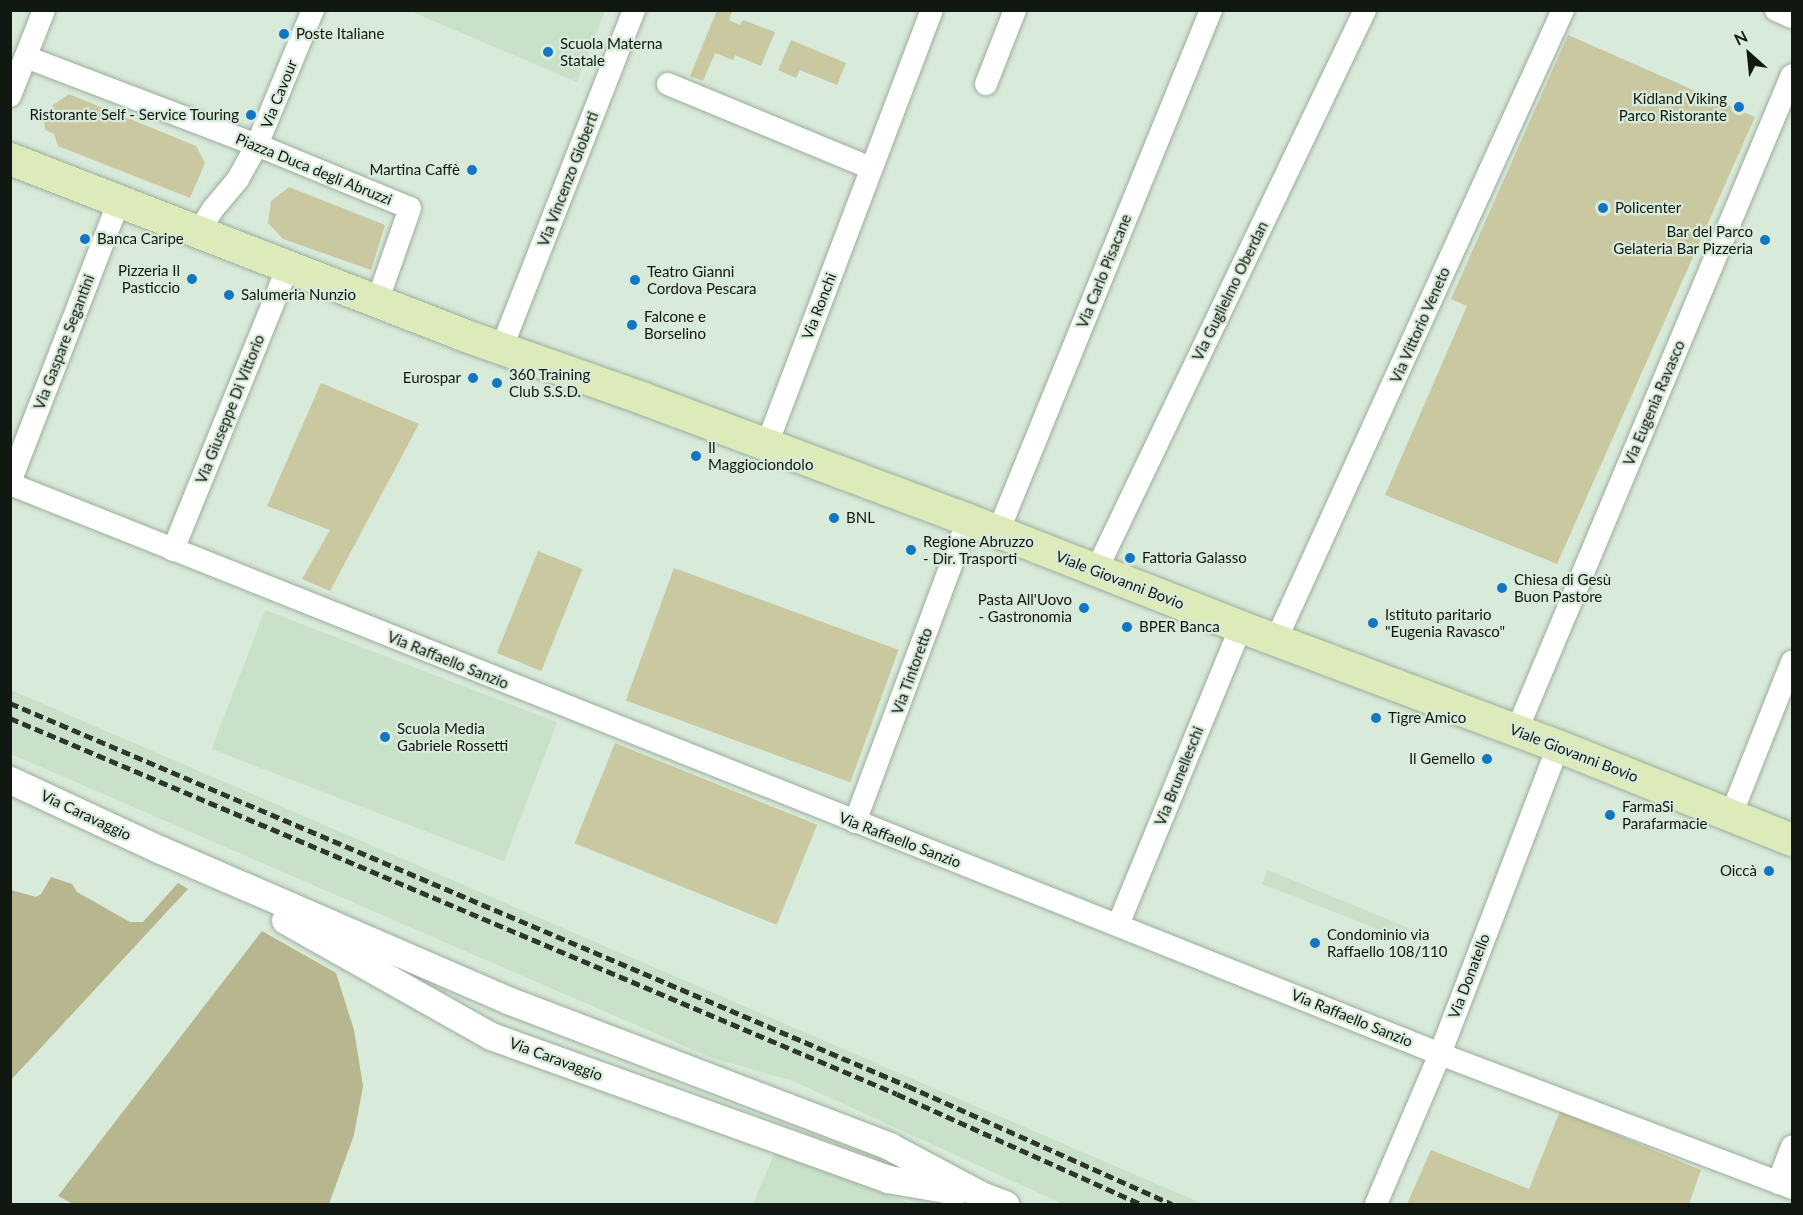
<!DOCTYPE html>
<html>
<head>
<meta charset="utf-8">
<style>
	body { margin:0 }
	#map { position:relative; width:1803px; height:1215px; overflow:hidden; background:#d8ead9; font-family:Lato,sans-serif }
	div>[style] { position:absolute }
	.built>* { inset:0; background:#c9e1c9; transform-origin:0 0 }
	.green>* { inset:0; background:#cac8a1; transform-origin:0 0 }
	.forest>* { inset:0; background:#b8b68e }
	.roads { filter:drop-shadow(0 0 2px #9cad9c) drop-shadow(0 0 2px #9cad9c) }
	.minor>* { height:22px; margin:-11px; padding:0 11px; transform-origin:11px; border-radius:11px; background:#fff }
	.tertiary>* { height:27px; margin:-13.5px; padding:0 13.5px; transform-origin:13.5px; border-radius:13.5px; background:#fff }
	.secondary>* { height:32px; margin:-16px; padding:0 16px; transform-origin:16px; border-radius:16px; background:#ddeaba }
	.rail>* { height:4.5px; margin-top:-2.25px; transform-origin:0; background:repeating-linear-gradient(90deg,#2e362e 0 9px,transparent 0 13.5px) }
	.dots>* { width:16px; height:16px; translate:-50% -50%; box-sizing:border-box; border:3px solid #d8ead9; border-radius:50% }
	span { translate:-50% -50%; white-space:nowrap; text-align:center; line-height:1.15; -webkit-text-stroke:4.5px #d8ead9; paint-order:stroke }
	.poi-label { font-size:15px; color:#111711 }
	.left { translate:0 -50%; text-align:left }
	.right { translate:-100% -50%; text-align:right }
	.street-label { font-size:15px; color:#111711 }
	.frame { position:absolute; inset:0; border:12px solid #111711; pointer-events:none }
	.north { position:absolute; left:1719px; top:24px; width:60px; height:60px; -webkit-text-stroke:4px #d8ead9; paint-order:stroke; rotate:333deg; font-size:16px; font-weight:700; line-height:24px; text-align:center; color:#111711 }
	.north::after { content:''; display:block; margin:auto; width:21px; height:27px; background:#111711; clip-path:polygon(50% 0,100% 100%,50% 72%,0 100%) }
</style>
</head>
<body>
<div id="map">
	<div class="built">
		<i style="clip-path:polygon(410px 11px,605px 11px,577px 82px)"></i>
		<i style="left:265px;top:610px;width:313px;height:149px;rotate:21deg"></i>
		<i style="clip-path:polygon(11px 690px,359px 840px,1203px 1204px,1063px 1204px,793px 1081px,712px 1058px,11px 754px)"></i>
		<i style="clip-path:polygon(1268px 870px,1411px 929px,1406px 940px,1262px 884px)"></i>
		<i style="clip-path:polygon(775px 1152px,911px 1204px,753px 1204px)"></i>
	</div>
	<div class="green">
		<i style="clip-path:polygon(717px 10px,732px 11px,729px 20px,740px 25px,743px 20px,775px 32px,761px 66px,735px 55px,733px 60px,715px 53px,703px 81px,690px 76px)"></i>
		<i style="clip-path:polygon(1568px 35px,1755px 117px,1557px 564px,1385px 495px,1467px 306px,1451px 299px)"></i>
		<i style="clip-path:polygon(791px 40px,846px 63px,837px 85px,800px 70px,796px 78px,778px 70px)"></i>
		<i style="clip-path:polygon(69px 94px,196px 146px,205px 163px,190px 198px,58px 146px,54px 134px,45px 130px,44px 121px,53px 105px)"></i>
		<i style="clip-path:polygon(289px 187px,385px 225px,371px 270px,283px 239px,268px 223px,271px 201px)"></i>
		<i style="clip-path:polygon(321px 383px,419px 424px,330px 591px,302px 579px,330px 530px,267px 506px)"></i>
		<i style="left:538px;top:551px;width:48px;height:110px;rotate:22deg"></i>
		<i style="left:674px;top:568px;width:239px;height:141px;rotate:20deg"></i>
		<i style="left:615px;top:743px;width:218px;height:108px;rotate:22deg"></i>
		<i style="clip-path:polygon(1560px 1111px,1701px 1170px,1689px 1204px,1407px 1204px,1431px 1150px,1529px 1189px)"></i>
	</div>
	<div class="forest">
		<i style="clip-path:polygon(51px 877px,72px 884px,77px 892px,130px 922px,143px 922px,178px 883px,188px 889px,11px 1080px,11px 890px,36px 897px,41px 894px)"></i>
		<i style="clip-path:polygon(262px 931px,336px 973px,354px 1030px,363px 1086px,354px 1135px,329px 1204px,73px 1204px,58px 1196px)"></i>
	</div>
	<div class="roads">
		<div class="minor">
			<i style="left:1776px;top:10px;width:17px;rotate:24deg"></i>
			<i style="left:26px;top:57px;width:247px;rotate:20.9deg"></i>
			<i style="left:257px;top:145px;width:165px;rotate:22.4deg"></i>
			<i style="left:410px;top:208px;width:100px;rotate:109.3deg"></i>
			<i style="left:668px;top:84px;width:220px;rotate:22.5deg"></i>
			<i style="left:986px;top:84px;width:79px;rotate:-68.6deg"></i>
			<i style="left:10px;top:96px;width:92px;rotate:-68.4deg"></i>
			<i style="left:198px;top:233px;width:28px;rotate:-58deg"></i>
			<i style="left:213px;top:209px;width:39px;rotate:-50deg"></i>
			<i style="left:238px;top:179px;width:39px;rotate:-61deg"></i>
			<i style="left:257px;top:145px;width:146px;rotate:-67.5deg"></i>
			<i style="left:502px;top:347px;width:362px;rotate:-68.6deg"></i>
			<i style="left:767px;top:444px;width:464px;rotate:-69.2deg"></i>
			<i style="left:10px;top:482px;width:299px;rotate:-68.8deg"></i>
			<i style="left:10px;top:484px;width:1539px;rotate:21.73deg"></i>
			<i style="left:1440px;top:1054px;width:377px;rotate:20.8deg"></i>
			<i style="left:998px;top:532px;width:564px;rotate:-67.8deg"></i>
			<i style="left:173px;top:550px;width:303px;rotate:-67.9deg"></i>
			<i style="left:1096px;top:571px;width:622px;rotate:-64.38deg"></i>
			<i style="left:1276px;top:640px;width:692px;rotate:-65.51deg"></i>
			<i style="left:1517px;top:730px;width:710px;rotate:-67.23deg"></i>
			<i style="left:1731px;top:815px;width:165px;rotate:-68.3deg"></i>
			<i style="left:855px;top:822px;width:322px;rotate:-69.5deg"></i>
			<i style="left:1118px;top:925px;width:322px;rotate:-67.6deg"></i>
			<i style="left:1778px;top:1183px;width:39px;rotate:-69deg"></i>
			<i style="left:1376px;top:1204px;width:163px;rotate:-66.9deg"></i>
			<i style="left:1440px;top:1054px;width:330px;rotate:-69deg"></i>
		</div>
		<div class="tertiary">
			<i style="left:10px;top:780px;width:166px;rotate:24.9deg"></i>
			<i style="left:161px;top:850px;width:380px;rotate:23.4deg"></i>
			<i style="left:510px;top:1001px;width:406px;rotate:20.9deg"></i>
			<i style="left:889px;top:1146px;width:104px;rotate:28deg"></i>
			<i style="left:981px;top:1195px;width:26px;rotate:21deg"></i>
			<i style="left:285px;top:920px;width:236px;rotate:29.4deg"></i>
			<i style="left:491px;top:1036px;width:422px;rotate:19.8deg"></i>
			<i style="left:888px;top:1179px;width:69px;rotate:10deg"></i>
		</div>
		<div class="secondary">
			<i style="left:10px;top:159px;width:486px;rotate:21.2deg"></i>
			<i style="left:463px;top:335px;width:190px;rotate:19.4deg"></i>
			<i style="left:642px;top:398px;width:348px;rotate:20.5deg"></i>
			<i style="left:968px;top:520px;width:293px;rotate:21.4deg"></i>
			<i style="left:1241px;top:627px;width:339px;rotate:20.6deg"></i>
			<i style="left:1558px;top:746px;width:252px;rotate:21.9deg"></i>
		</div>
	</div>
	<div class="rail">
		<i style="left:10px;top:703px;width:976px;rotate:23.1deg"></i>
		<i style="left:908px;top:1086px;width:289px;rotate:24.1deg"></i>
		<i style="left:10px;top:718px;width:963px;rotate:22.97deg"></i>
		<i style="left:897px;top:1094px;width:268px;rotate:24.3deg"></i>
	</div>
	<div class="dots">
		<i style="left:284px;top:34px;background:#1276c2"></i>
		<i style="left:548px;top:52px;background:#1276c2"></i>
		<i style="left:1739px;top:107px;background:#1276c2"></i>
		<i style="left:251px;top:115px;background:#1276c2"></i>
		<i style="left:472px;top:170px;background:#1276c2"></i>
		<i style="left:1603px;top:208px;background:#1276c2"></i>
		<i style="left:85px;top:239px;background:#1276c2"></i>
		<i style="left:1765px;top:240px;background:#1276c2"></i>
		<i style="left:192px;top:279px;background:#1276c2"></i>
		<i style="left:635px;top:280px;background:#1276c2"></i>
		<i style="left:229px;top:295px;background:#1276c2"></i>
		<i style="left:632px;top:325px;background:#1276c2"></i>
		<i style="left:473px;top:378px;background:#1276c2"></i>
		<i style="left:497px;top:383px;background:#1276c2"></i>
		<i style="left:696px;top:456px;background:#1276c2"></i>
		<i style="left:834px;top:518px;background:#1276c2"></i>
		<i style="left:911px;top:550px;background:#1276c2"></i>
		<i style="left:1130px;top:558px;background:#1276c2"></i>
		<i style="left:1502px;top:588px;background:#1276c2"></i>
		<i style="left:1084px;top:608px;background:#1276c2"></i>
		<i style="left:1373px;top:623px;background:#1276c2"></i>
		<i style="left:1127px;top:627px;background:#1276c2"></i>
		<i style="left:1376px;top:718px;background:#1276c2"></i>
		<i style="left:385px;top:737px;background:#1276c2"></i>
		<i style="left:1487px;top:759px;background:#1276c2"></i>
		<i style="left:1610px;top:815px;background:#1276c2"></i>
		<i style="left:1769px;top:871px;background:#1276c2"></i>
		<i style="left:1315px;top:943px;background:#1276c2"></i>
	</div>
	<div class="poi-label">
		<span class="left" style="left:296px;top:34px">Poste Italiane</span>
		<span class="left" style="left:560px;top:52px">Scuola Materna<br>Statale</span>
		<span class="right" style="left:1727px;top:107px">Kidland Viking<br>Parco Ristorante</span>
		<span class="right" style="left:239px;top:115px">Ristorante Self - Service Touring</span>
		<span class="right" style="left:460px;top:170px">Martina Caffè</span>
		<span class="left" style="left:1615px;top:208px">Policenter</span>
		<span class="right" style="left:1753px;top:240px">Bar del Parco<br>Gelateria Bar Pizzeria</span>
		<span class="left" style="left:97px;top:239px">Banca Caripe</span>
		<span class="right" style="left:180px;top:279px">Pizzeria Il<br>Pasticcio</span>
		<span class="left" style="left:647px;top:280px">Teatro Gianni<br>Cordova Pescara</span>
		<span class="left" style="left:241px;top:295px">Salumeria Nunzio</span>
		<span class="left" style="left:644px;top:325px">Falcone e<br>Borselino</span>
		<span class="left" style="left:509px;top:383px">360 Training<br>Club S.S.D.</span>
		<span class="right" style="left:461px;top:378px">Eurospar</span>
		<span class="left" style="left:708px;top:456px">Il<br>Maggiociondolo</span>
		<span class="left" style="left:846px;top:518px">BNL</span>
		<span class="left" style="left:923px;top:550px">Regione Abruzzo<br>- Dir. Trasporti</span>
		<span class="left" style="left:1142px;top:558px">Fattoria Galasso</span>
		<span class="left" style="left:1514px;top:588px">Chiesa di Gesù<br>Buon Pastore</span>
		<span class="right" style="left:1072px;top:608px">Pasta All'Uovo<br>- Gastronomia</span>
		<span class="left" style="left:1385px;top:623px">Istituto paritario<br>"Eugenia Ravasco"</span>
		<span class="left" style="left:1139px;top:627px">BPER Banca</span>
		<span class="left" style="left:1388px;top:718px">Tigre Amico</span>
		<span class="left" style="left:397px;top:737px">Scuola Media<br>Gabriele Rossetti</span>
		<span class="right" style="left:1475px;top:759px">Il Gemello</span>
		<span class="left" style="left:1622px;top:815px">FarmaSi<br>Parafarmacie</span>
		<span class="right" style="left:1757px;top:871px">Oiccà</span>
		<span class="left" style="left:1327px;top:943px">Condominio via<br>Raffaello 108/110</span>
	</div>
	<div class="street-label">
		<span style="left:279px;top:94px;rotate:-68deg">Via Cavour</span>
		<span style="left:314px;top:169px;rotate:22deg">Piazza Duca degli Abruzzi</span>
		<span style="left:568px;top:179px;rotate:-69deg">Via Vincenzo Gioberti</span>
		<span style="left:1104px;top:271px;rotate:-68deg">Via Carlo Pisacane</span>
		<span style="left:1230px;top:291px;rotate:-64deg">Via Guglielmo Oberdan</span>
		<span style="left:819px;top:306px;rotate:-69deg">Via Ronchi</span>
		<span style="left:1420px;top:325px;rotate:-66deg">Via Vittorio Veneto</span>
		<span style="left:64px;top:342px;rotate:-69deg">Via Gaspare Segantini</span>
		<span style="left:1654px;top:403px;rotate:-67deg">Via Eugenia Ravasco</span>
		<span style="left:230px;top:409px;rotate:-68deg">Via Giuseppe Di Vittorio</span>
		<span style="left:1120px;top:580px;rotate:21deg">Viale Giovanni Bovio</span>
		<span style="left:448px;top:660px;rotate:22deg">Via Raffaello Sanzio</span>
		<span style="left:912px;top:671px;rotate:-70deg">Via Tintoretto</span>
		<span style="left:1574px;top:753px;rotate:21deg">Viale Giovanni Bovio</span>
		<span style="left:1179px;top:776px;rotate:-68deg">Via Brunelleschi</span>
		<span style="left:86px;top:815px;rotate:25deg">Via Caravaggio</span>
		<span style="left:900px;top:840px;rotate:21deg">Via Raffaello Sanzio</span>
		<span style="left:1469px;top:976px;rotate:-69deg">Via Donatello</span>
		<span style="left:1352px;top:1018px;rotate:22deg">Via Raffaello Sanzio</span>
		<span style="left:556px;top:1059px;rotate:20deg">Via Caravaggio</span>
	</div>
	<div class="frame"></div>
	<div class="north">N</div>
</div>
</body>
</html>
